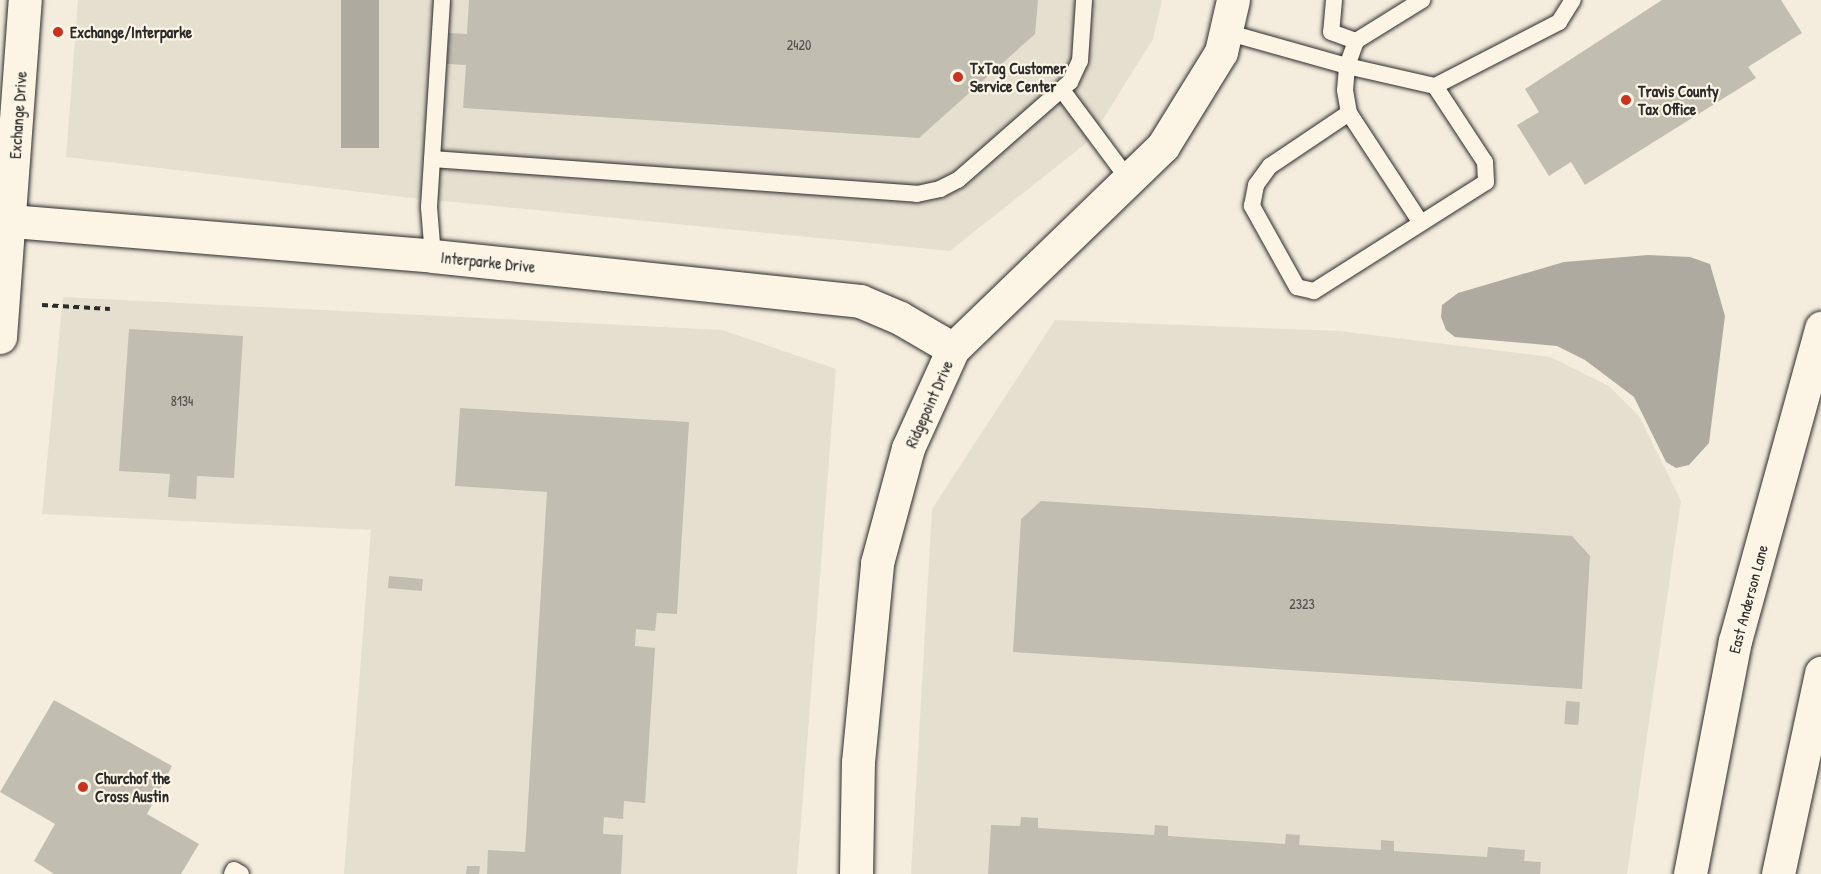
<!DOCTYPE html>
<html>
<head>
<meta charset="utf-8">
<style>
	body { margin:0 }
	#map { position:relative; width:1821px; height:874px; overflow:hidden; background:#f4edde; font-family:"Patrick Hand",sans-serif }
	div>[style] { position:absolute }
	.built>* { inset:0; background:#e5dfd0 }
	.water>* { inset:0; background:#afaaa0; transform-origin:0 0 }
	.building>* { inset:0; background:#c2bdb1; transform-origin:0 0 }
	.path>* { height:4px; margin-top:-2px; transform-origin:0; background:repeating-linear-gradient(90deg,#2b2b2b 0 6px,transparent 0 10.5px) }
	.roads { filter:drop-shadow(0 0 2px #2b2b2b) drop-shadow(0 0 2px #2b2b2b) }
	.service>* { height:16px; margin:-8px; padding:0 8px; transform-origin:8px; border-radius:8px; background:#fcf5e5 }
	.minor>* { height:33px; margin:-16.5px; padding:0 16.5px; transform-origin:16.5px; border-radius:16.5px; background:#fcf5e5 }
	.secondary>* { height:33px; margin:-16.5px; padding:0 16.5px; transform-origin:16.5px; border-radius:16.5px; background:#fcf5e5 }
	.bridges { filter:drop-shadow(0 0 2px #2b2b2b) drop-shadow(0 0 2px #2b2b2b) }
	.motorway-bridge>* { height:33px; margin:-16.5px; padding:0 16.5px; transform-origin:16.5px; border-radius:16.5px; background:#fcf5e5 }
	.dots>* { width:16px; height:16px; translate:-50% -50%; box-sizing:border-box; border:3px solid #fcf5e5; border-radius:50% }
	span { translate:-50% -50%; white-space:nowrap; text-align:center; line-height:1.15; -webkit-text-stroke:4.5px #fcf5e5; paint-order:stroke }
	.number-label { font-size:14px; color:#51504c }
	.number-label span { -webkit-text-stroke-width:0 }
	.poi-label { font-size:16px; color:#2b2b2b; font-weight:700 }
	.left { translate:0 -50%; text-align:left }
	.street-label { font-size:16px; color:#2b2b2b }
</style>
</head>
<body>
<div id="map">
	<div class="built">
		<i style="clip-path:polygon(78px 0,1162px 0,1153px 39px,1090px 140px,950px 251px,403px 197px,66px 157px)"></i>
		<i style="clip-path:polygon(63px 297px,722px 330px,836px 369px,797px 874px,344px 874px,371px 530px,42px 514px)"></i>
		<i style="clip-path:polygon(1055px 320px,1339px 331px,1551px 357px,1609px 386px,1639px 416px,1681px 501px,1627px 874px,911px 874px,932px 509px)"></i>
	</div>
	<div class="water">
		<i style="left:341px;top:0;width:38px;height:148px"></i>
		<i style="clip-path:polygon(1648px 255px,1690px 257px,1710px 264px,1725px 316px,1709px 443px,1689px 465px,1676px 468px,1666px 462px,1634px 397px,1585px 360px,1557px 346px,1455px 337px,1446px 330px,1441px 317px,1442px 305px,1458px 293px,1564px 262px)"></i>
	</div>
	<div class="building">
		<i style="clip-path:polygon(469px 0,1038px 0,1035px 34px,919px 138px,463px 108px,466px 65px,447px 64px,449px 33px,467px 34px)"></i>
		<i style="clip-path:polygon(1662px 0,1781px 0,1802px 33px,1748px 67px,1756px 78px,1585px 185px,1571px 162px,1549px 176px,1517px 125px,1539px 112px,1525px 89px)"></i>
		<i style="clip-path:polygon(129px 329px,243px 336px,234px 478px,197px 476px,196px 499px,168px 497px,170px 474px,119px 471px)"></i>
		<i style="clip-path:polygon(460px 408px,689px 422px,677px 614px,657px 613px,655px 631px,636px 629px,635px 646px,655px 648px,645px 803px,624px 801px,623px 819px,604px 817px,603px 834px,623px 835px,621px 874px,487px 874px,488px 850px,525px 852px,547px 492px,455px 486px)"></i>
		<i style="clip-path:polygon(1041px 501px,1572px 536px,1590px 556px,1582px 689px,1013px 652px,1021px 519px)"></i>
		<i style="left:389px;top:576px;width:34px;height:12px;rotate:5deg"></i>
		<i style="clip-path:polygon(54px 700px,172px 766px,147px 814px,199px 844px,181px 874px,54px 874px,34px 861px,55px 824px,0 792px)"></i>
		<i style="left:1566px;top:701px;width:14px;height:23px;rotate:4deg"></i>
		<i style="clip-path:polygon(1021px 817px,1038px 818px,1038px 828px,1154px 835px,1155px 825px,1168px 826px,1168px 836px,1285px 844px,1286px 834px,1300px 835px,1299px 845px,1381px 850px,1381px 840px,1394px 841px,1394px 851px,1487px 857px,1488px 847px,1525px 850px,1524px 861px,1541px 862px,1540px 874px,988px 874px,991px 825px,1020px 826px)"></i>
		<i style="clip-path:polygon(467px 866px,480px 866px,479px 874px,466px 874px)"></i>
	</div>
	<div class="path">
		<i style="left:42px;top:305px;width:68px;rotate:3.4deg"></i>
	</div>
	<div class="roads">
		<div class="service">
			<i style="left:1334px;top:0;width:32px;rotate:95deg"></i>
			<i style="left:1331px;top:32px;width:27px;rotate:20deg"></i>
			<i style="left:1226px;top:32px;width:126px;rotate:15.7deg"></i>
			<i style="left:1347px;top:66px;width:90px;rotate:12.8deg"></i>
			<i style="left:1435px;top:86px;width:91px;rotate:56.7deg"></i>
			<i style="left:1485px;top:162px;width:20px;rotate:87deg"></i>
			<i style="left:1486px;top:182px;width:204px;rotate:147.6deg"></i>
			<i style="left:1314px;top:291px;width:17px;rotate:-167deg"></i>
			<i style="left:1297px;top:287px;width:93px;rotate:-119.1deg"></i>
			<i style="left:1252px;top:206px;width:21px;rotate:-79deg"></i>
			<i style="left:1256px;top:185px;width:24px;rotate:-54deg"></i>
			<i style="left:1270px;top:166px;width:95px;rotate:-33.9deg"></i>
			<i style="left:1349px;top:113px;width:23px;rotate:-100deg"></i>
			<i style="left:1345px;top:90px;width:24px;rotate:-85deg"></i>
			<i style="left:1347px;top:66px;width:27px;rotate:-70deg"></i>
			<i style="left:1356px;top:41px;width:78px;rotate:-31.8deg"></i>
			<i style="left:1435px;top:86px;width:140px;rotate:-27.3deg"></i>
			<i style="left:1559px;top:22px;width:26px;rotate:-58deg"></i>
			<i style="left:1062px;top:90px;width:111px;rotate:53.4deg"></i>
			<i style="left:1349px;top:113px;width:131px;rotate:56.8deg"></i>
			<i style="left:432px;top:159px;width:486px;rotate:4.1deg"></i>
			<i style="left:917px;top:194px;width:24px;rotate:-12deg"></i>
			<i style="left:940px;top:189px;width:20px;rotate:-27deg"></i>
			<i style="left:958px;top:180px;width:149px;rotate:-41.2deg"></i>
			<i style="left:1070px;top:82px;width:23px;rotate:-65deg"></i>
			<i style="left:1080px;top:61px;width:61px;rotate:-86.2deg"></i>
			<i style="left:433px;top:256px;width:49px;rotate:-94.7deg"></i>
			<i style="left:429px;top:207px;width:207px;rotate:-86.4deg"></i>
			<i style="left:232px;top:874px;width:4px;rotate:-63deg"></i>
			<i style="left:234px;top:870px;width:8px;rotate:30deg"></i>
		</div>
		<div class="minor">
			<i style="left:11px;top:221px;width:423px;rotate:4.7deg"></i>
			<i style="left:433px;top:256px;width:429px;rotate:6deg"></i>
			<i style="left:860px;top:301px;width:43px;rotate:23deg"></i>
			<i style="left:900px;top:318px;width:61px;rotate:30.3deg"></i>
			<i style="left:0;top:337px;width:338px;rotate:-85.8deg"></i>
			<i style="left:856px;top:874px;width:112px;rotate:-89deg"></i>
			<i style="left:858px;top:762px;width:200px;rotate:-84.5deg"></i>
			<i style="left:877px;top:563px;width:119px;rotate:-74.9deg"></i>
			<i style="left:908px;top:448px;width:109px;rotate:-65.6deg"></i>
			<i style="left:953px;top:349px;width:292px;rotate:-44deg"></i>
			<i style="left:1163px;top:146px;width:110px;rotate:-58.3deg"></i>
			<i style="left:1221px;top:52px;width:53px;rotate:-77deg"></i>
		</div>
		<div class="secondary">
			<i style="left:1690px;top:874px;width:237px;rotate:-79.1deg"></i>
			<i style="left:1735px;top:641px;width:325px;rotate:-74.6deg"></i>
		</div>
	</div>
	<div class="bridges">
		<div class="motorway-bridge">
			<i style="left:1778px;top:874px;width:206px;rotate:-77.9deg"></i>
		</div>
	</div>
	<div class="dots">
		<i style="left:58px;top:32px;background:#c8321e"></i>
		<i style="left:958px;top:77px;background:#c8321e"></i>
		<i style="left:1626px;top:100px;background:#c8321e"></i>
		<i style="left:83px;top:787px;background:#c8321e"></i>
	</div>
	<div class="number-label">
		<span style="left:799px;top:45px">2420</span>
		<span style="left:182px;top:401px">8134</span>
		<span style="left:1302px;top:604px">2323</span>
	</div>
	<div class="poi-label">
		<span class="left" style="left:70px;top:32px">Exchange/Interparke</span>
		<span class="left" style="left:970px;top:77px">TxTag Customer<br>Service Center</span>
		<span class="left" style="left:1638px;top:100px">Travis County<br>Tax Office</span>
		<span class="left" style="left:95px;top:787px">Churchof the<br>Cross Austin</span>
	</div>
	<div class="street-label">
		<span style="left:18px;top:115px;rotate:-86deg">Exchange Drive</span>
		<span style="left:488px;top:262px;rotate:6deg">Interparke Drive</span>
		<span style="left:929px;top:404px;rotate:-66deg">Ridgepoint Drive</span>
		<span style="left:1748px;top:599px;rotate:-75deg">East Anderson Lane</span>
	</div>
</div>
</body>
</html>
